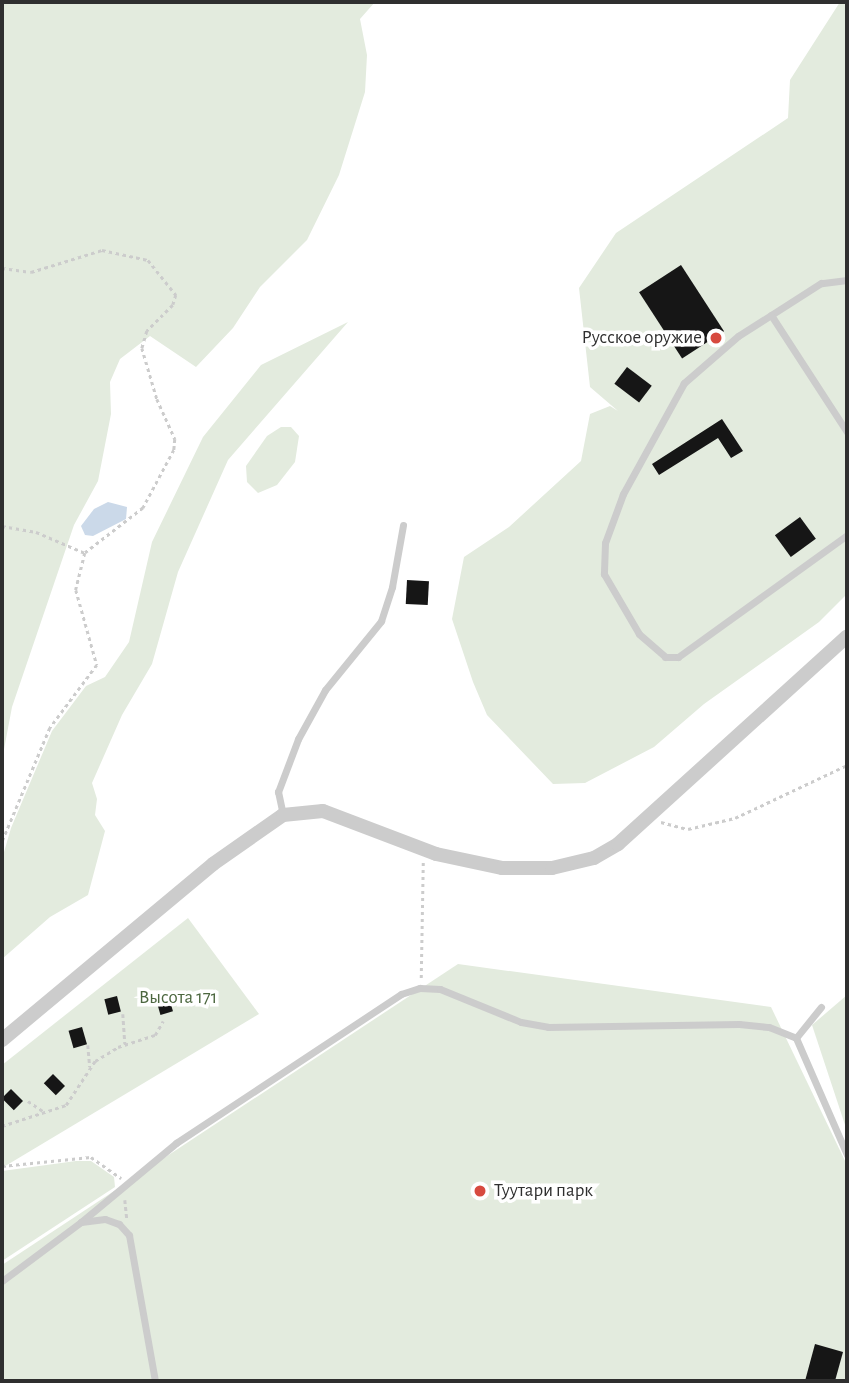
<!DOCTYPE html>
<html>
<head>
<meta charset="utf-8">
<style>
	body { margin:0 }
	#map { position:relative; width:849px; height:1383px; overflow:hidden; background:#fff; font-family:"Alegreya Sans",sans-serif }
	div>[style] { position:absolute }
	.green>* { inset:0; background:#e3ebde }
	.water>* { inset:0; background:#cbd9e9 }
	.building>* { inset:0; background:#161616; transform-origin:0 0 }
	.path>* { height:2.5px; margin-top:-1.25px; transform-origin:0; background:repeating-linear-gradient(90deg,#ccc 0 3.5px,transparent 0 7px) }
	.service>* { height:7px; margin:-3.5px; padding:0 3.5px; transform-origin:3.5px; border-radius:3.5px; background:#ccc }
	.minor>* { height:14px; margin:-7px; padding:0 7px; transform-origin:7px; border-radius:7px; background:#ccc }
	.dots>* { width:19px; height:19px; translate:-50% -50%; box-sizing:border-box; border:4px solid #fff; border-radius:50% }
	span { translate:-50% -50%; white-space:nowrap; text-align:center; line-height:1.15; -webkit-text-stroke:7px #fff; paint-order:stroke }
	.poi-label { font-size:19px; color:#2f2f2f }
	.right { translate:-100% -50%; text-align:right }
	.left { translate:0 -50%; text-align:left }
	.park-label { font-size:19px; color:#4c673f }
	.frame { position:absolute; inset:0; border:4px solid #2f2f2f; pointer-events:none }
</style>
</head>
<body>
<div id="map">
	<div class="green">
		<i style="clip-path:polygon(2px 2px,375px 2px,360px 19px,367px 55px,365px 92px,339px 175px,307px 240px,260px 287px,233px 328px,196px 367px,150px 336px,120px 359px,110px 382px,111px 414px,98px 481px,74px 525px,12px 707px,2px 760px)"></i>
		<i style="clip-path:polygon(840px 2px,847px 2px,847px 594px,819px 622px,704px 704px,654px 747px,585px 783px,553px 784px,487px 715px,473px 682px,452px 619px,464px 557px,509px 527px,581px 461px,590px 414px,610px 406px,618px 411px,590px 387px,579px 288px,616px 233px,788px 118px,790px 80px)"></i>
		<i style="clip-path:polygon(348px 322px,228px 460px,178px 572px,152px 664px,122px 715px,92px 783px,97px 799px,95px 815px,105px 831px,88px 895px,50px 917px,2px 959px,2px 859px,11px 828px,52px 731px,86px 686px,105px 677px,129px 642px,152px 542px,203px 437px,261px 365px)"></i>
		<i style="clip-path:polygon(281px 427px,291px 427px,299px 436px,295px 462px,277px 485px,258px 493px,247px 482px,246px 466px,267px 436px)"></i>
		<i style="clip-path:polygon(188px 918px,259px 1014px,2px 1168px,2px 1065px)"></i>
		<i style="clip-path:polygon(458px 964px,771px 1007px,847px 1165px,847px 1381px,2px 1381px,2px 1265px)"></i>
		<i style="clip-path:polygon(847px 995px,847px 1131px,812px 1025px)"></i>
		<i style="clip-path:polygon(76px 1161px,91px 1161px,114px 1177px,115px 1187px,2px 1261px,2px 1171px)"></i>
	</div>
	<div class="water">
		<i style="clip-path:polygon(108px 502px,127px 507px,126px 519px,93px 536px,85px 535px,81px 526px,94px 509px)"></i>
	</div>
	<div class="building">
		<i style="left:681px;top:265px;width:79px;height:50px;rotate:57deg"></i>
		<i style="left:627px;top:367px;width:31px;height:21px;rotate:37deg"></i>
		<i style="clip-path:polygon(722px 419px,743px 451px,731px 458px,718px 438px,659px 475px,652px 464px)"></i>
		<i style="left:800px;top:517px;width:27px;height:31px;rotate:54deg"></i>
		<i style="left:407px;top:580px;width:22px;height:24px;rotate:3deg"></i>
		<i style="left:168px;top:994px;width:18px;height:13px;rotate:74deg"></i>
		<i style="left:117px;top:996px;width:16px;height:13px;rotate:76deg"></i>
		<i style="left:82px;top:1027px;width:18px;height:14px;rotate:74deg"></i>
		<i style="left:53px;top:1074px;width:17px;height:13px;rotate:45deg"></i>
		<i style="left:11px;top:1089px;width:17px;height:13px;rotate:45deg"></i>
		<i style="clip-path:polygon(815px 1344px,843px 1352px,835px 1381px,805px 1381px)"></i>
	</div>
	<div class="path">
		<i style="left:2px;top:268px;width:29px;rotate:8deg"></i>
		<i style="left:31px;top:272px;width:74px;rotate:-17.2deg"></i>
		<i style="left:102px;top:250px;width:47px;rotate:12.3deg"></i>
		<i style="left:148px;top:260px;width:45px;rotate:51.3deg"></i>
		<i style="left:176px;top:295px;width:10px;rotate:107deg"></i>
		<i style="left:173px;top:305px;width:37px;rotate:135deg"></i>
		<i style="left:147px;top:331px;width:18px;rotate:106deg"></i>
		<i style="left:142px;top:348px;width:53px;rotate:73.6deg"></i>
		<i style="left:157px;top:399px;width:44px;rotate:65.8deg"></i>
		<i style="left:175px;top:439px;width:11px;rotate:95deg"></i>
		<i style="left:174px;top:450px;width:66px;rotate:118.1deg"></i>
		<i style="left:143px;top:508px;width:73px;rotate:142.2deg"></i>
		<i style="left:85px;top:553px;width:38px;rotate:104deg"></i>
		<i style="left:76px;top:590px;width:78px;rotate:74.4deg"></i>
		<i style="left:97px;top:665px;width:79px;rotate:126.7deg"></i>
		<i style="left:50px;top:728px;width:124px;rotate:112.8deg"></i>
		<i style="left:2px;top:526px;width:35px;rotate:10deg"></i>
		<i style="left:36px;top:532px;width:53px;rotate:23.2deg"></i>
		<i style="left:661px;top:822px;width:28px;rotate:15deg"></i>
		<i style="left:688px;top:829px;width:48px;rotate:-13.2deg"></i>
		<i style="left:735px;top:818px;width:124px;rotate:-25.3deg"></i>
		<i style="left:421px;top:978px;width:116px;rotate:-89deg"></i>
		<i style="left:123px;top:1014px;width:30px;rotate:86deg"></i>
		<i style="left:88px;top:1045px;width:22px;rotate:85deg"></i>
		<i style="left:28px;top:1101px;width:18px;rotate:34deg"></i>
		<i style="left:2px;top:1126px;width:67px;rotate:-18.2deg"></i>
		<i style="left:66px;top:1105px;width:53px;rotate:-56.6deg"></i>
		<i style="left:95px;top:1061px;width:27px;rotate:-31deg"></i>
		<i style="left:118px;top:1047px;width:39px;rotate:-18deg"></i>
		<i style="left:155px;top:1035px;width:16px;rotate:-60deg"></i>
		<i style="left:2px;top:1166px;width:89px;rotate:-5.8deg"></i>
		<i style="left:91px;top:1157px;width:37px;rotate:35deg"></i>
		<i style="left:125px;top:1200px;width:18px;rotate:84deg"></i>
	</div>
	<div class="service">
		<i style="left:847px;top:280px;width:26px;rotate:173deg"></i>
		<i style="left:821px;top:283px;width:98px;rotate:147.4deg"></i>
		<i style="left:738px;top:336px;width:72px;rotate:139deg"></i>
		<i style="left:684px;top:383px;width:127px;rotate:118.8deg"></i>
		<i style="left:623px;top:494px;width:52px;rotate:110.2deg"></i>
		<i style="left:605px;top:543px;width:31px;rotate:92deg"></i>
		<i style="left:604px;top:574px;width:69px;rotate:59.7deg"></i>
		<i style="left:639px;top:634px;width:35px;rotate:41deg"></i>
		<i style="left:665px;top:657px;width:13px"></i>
		<i style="left:678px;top:657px;width:208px;rotate:-35.8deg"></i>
		<i style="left:771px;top:315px;width:140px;rotate:57deg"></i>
		<i style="left:283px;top:815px;width:24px;rotate:-102deg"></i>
		<i style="left:278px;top:792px;width:57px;rotate:-69.3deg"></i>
		<i style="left:298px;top:739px;width:56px;rotate:-61.1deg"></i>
		<i style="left:325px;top:690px;width:89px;rotate:-50.9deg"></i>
		<i style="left:381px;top:621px;width:36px;rotate:-72deg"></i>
		<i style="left:392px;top:587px;width:63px;rotate:-79.9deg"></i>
		<i style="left:821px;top:1007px;width:40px;rotate:129deg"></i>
		<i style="left:796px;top:1038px;width:128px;rotate:66.4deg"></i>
		<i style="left:81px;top:1222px;width:124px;rotate:-39.7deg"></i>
		<i style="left:176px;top:1143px;width:270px;rotate:-33.5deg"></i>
		<i style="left:401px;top:994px;width:20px;rotate:-18deg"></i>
		<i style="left:420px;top:988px;width:20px;rotate:3deg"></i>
		<i style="left:440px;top:989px;width:87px;rotate:22.2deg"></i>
		<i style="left:521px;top:1022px;width:27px;rotate:10deg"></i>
		<i style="left:548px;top:1027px;width:191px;rotate:-0.9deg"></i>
		<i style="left:739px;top:1024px;width:30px;rotate:6deg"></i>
		<i style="left:769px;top:1027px;width:29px;rotate:22deg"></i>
		<i style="left:2px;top:1281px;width:99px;rotate:-36.8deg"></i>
		<i style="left:81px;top:1222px;width:24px;rotate:-7deg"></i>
		<i style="left:105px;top:1219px;width:15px;rotate:20deg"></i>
		<i style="left:119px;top:1224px;width:15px;rotate:48deg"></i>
		<i style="left:129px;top:1235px;width:148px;rotate:79.9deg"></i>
	</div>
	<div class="minor">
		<i style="left:2px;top:1040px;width:275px;rotate:-39.8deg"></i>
		<i style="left:213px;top:864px;width:85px;rotate:-35deg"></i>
		<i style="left:283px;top:815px;width:40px;rotate:-5.7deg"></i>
		<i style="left:323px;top:811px;width:121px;rotate:20.8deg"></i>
		<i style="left:436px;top:854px;width:67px;rotate:12deg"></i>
		<i style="left:502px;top:868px;width:50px"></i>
		<i style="left:552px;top:868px;width:43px;rotate:-13.4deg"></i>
		<i style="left:594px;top:858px;width:28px;rotate:-30deg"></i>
		<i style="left:618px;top:844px;width:309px;rotate:-42.2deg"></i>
	</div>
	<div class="dots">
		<i style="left:716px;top:338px;background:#d74a3f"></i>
		<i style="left:480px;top:1191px;background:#d74a3f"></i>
	</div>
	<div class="poi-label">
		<span class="right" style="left:702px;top:338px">Русское оружие</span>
		<span class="left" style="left:494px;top:1191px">Туутари парк</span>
	</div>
	<div class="park-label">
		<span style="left:178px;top:998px">Высота 171</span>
	</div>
	<div class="frame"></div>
</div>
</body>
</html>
